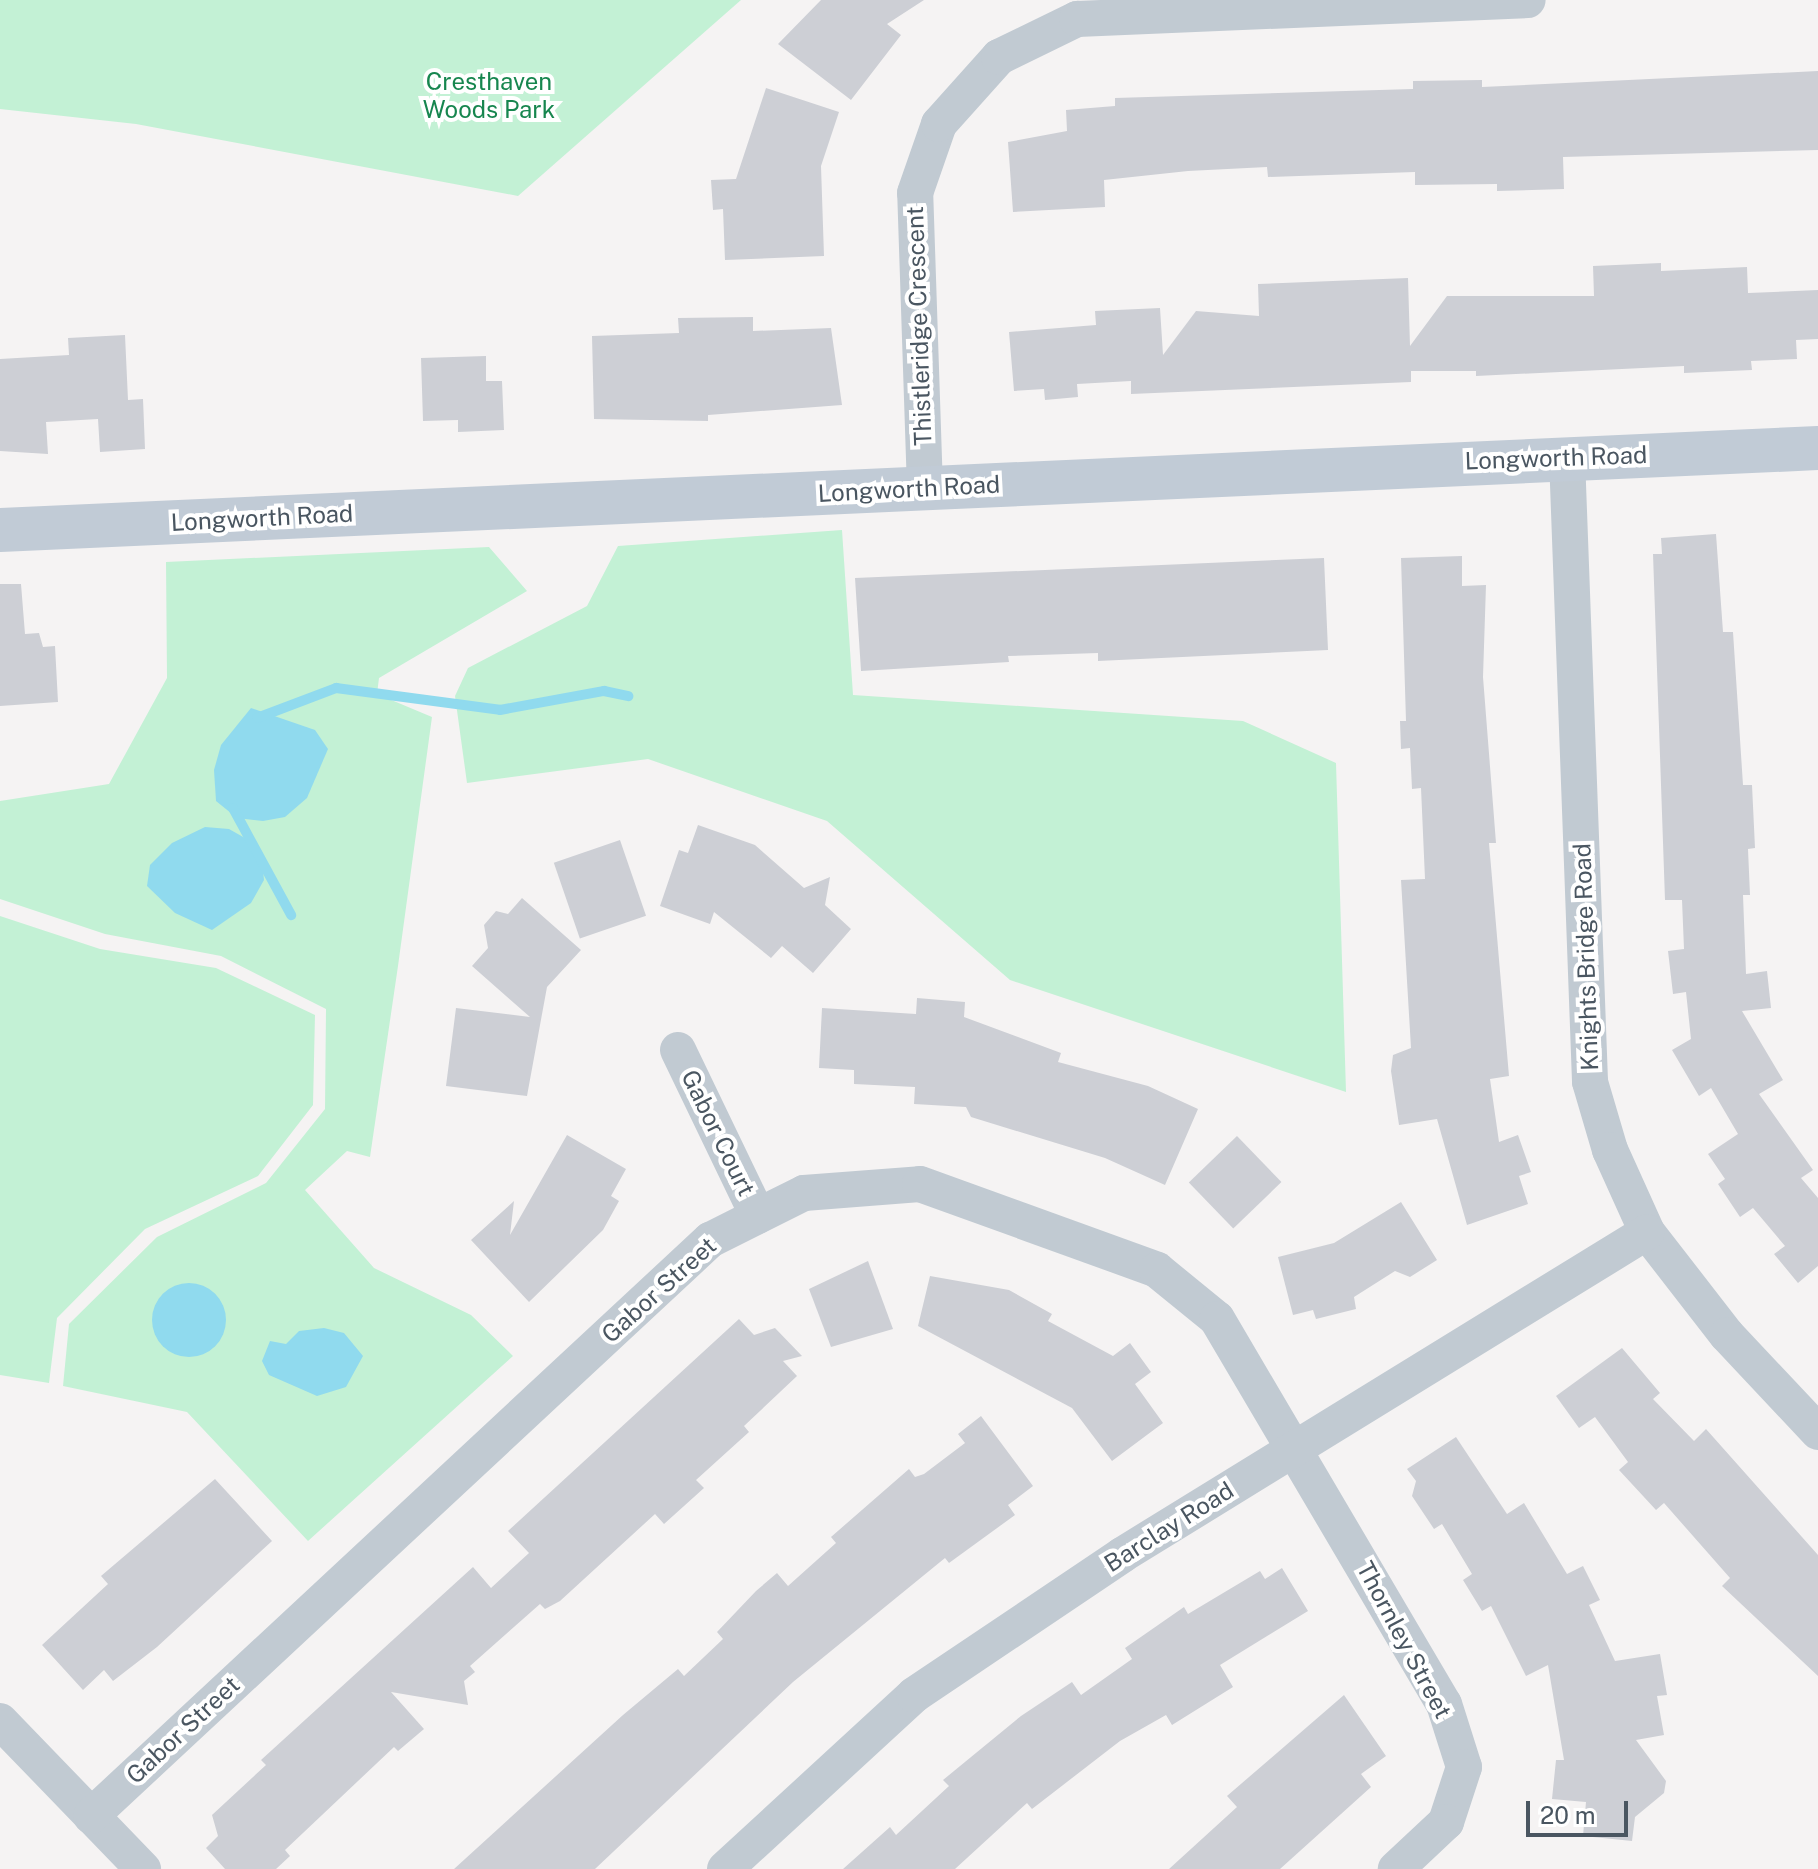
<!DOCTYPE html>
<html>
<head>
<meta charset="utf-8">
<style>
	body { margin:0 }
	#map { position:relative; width:1818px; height:1869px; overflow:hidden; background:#f5f3f3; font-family:"Public Sans",sans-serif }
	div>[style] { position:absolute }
	.green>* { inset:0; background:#c3f1d5 }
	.water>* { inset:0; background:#90daee }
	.round { border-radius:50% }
	.stream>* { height:10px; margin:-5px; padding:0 5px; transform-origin:5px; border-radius:5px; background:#90daee }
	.building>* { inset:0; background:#cdcfd5; transform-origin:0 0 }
	.street>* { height:36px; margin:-18px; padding:0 18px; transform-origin:18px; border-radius:18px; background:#c1cad2 }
	.secondary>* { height:44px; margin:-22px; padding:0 22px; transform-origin:22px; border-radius:22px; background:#c1cbd6 }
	span { translate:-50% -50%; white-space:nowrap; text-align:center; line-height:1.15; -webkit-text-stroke:8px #fff; paint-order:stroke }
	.park-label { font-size:24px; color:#17864f }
	.street-label { font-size:24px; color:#4a5661 }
	.scale { position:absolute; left:1526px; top:1801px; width:102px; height:36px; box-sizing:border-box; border:4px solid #4a5661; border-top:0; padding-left:10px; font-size:24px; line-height:28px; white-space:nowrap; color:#4a5661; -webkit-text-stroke:6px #fff; paint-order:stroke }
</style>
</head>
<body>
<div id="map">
	<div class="green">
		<i style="clip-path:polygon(0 0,741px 0,518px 196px,136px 124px,0 109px)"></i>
		<i style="clip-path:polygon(842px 530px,853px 695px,1243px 721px,1336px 763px,1346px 1092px,1010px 980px,827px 821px,648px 759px,467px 783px,455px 696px,468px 668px,587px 606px,618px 546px)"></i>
		<i style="clip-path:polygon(489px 547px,527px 591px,379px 678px,377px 694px,432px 717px,398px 966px,370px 1157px,347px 1151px,305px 1190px,374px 1268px,471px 1315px,513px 1356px,308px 1541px,187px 1412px,63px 1386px,69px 1324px,157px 1237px,266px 1183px,325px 1109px,326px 1009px,221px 956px,105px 934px,0 899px,0 801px,109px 784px,167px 678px,166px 562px)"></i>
		<i style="clip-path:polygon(0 916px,100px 949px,216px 968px,315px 1015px,313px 1105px,258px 1176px,145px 1229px,57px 1318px,49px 1383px,0 1375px)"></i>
	</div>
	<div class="water">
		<i style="clip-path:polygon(251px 708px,315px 730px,328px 749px,307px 798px,285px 817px,263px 821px,237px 818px,216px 801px,214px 770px,221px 745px)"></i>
		<i style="clip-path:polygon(205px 827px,229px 829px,252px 842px,262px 861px,264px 880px,251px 903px,212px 930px,175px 913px,147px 886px,150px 865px,172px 843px)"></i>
		<i class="round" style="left:152px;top:1283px;width:74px;height:74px"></i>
		<i style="clip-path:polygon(324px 1328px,344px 1333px,363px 1356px,346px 1387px,317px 1396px,269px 1375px,262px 1361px,270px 1341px,286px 1344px,299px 1331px)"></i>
	</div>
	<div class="stream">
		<i style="left:257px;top:718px;width:85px;rotate:-20.8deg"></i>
		<i style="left:336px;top:688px;width:165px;rotate:7.6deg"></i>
		<i style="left:500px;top:710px;width:106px;rotate:-10.4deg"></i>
		<i style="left:604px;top:691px;width:25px;rotate:12deg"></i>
		<i style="left:233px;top:808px;width:122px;rotate:61.5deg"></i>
	</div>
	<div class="building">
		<i style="clip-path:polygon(821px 0,924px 0,887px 24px,901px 35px,851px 100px,778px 44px)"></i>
		<i style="clip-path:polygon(1818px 71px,1818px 150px,1563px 157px,1564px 189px,1497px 191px,1497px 184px,1415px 185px,1415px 172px,1268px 177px,1267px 167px,1188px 171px,1104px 180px,1105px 207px,1013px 212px,1008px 142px,1067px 131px,1066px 110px,1115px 106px,1115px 98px,1413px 89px,1413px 81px,1482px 80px,1482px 87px)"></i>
		<i style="clip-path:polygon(766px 88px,839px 112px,821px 166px,824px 256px,725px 260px,723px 209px,713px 210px,711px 180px,736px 179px)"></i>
		<i style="clip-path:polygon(1661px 263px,1661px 271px,1747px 267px,1748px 293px,1818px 290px,1818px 339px,1796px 340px,1797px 359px,1751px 361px,1752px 370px,1684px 373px,1684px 366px,1476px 376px,1476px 371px,1411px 371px,1411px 382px,1131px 394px,1131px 381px,1077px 384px,1078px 397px,1045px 400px,1044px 389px,1014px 391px,1009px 332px,1096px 325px,1095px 311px,1160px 308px,1163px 355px,1196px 311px,1259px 316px,1258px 284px,1408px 278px,1410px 346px,1447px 296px,1594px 296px,1593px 266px)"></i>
		<i style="clip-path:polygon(753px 317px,753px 331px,831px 328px,842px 405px,708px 415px,708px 421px,594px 419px,592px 336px,679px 333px,678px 318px)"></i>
		<i style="clip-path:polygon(125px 335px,128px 400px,143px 399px,145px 449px,100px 452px,98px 419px,46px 422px,48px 454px,0 451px,0 359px,69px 355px,68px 338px)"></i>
		<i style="clip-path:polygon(486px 356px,486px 381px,502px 381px,504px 430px,458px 432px,458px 420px,423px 421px,421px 358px)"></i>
		<i style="clip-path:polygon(1716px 534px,1723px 632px,1733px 632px,1743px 785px,1752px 785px,1755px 848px,1748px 849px,1750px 895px,1743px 895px,1746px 974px,1767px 971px,1771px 1008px,1742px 1011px,1783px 1080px,1759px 1094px,1813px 1170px,1801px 1178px,1818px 1198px,1818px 1266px,1798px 1283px,1774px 1254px,1785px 1246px,1753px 1208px,1740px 1217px,1718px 1184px,1725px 1179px,1708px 1154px,1738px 1134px,1711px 1088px,1699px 1096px,1672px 1050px,1691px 1039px,1686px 992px,1673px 994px,1668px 951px,1684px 949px,1682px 900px,1665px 900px,1653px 554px,1662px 554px,1661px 538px)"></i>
		<i style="clip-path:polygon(1462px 556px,1462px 586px,1486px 585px,1483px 677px,1496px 843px,1489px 843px,1509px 1076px,1490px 1079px,1499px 1142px,1518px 1135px,1531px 1172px,1519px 1176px,1528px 1204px,1467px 1225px,1437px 1119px,1399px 1125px,1391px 1071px,1393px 1055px,1411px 1048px,1401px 880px,1425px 879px,1421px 788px,1412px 789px,1410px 748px,1401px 749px,1400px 721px,1406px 721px,1401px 558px)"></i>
		<i style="clip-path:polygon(1324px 558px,1328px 650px,1098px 661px,1098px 653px,1008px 656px,1009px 662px,861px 671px,855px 578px)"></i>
		<i style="clip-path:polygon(0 584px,21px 584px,25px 634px,39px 633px,43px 647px,55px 646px,58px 702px,0 706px)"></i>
		<i style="clip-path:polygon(698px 825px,755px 845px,804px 888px,830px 877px,825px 905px,851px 929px,813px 973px,782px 946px,771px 958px,714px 912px,710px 924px,660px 906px,679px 850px,688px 853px)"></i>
		<i style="left:620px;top:840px;width:80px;height:70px;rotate:71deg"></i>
		<i style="clip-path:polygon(522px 898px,581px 950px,547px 987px,527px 1096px,446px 1086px,456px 1008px,530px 1017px,472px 966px,488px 948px,484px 925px,496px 911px,508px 914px)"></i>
		<i style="clip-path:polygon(917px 998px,965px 1002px,964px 1017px,1061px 1053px,1058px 1062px,1148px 1086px,1198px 1109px,1165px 1185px,1105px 1158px,971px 1117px,966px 1107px,914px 1104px,915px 1087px,854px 1084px,854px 1070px,819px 1068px,822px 1008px,916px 1014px)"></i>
		<i style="clip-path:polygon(567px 1135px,626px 1169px,611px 1196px,619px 1201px,603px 1230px,529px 1302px,471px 1240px,514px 1201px,510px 1235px)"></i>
		<i style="left:1237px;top:1136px;width:64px;height:67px;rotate:46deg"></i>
		<i style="clip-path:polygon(1401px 1202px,1437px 1260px,1410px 1277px,1395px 1271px,1354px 1297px,1356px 1309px,1316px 1319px,1313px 1310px,1293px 1315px,1278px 1257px,1334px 1243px)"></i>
		<i style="clip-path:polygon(868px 1261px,893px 1329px,831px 1347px,809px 1289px)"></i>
		<i style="clip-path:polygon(930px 1276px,1009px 1290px,1052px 1314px,1048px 1321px,1113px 1356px,1130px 1343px,1151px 1372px,1135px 1384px,1163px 1423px,1112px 1461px,1072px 1408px,918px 1326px)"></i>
		<i style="clip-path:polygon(739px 1319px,754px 1335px,775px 1328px,802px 1356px,783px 1361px,797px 1376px,744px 1426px,749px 1432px,696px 1480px,704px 1488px,664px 1524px,655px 1514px,560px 1601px,545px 1609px,540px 1604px,470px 1666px,475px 1672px,464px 1681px,468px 1705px,391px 1692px,424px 1729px,398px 1751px,394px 1747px,285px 1850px,290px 1856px,276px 1869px,225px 1869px,206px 1848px,218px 1836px,212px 1815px,266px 1765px,261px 1760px,473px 1567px,491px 1588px,529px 1553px,508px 1531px)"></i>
		<i style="clip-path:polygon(1622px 1348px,1660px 1393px,1653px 1399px,1694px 1441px,1706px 1429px,1818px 1555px,1818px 1676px,1722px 1586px,1730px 1578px,1664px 1503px,1656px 1510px,1619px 1470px,1628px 1462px,1595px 1417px,1579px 1428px,1556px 1396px)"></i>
		<i style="clip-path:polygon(981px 1416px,1033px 1486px,1008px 1505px,1015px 1515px,949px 1563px,945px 1558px,793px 1682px,595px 1869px,454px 1869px,623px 1715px,678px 1669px,684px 1676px,723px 1639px,717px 1632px,756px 1591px,777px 1573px,788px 1586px,836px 1543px,831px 1537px,909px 1469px,915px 1477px,924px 1474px,965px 1443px,958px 1434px)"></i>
		<i style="clip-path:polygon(1456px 1437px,1507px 1514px,1524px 1503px,1567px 1574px,1583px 1566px,1600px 1600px,1589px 1605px,1615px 1661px,1660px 1654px,1667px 1695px,1657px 1696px,1664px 1735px,1636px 1740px,1666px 1781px,1664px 1793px,1635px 1817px,1632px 1841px,1583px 1836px,1586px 1802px,1552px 1799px,1556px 1760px,1564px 1760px,1548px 1665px,1526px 1676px,1491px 1606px,1482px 1611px,1463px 1580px,1472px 1574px,1442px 1524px,1434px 1529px,1412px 1496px,1416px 1481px,1407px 1469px)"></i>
		<i style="clip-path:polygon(215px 1479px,272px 1541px,157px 1647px,113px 1681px,104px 1670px,83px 1690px,42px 1645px,108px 1584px,101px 1576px)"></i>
		<i style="clip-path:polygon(1282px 1568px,1308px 1611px,1220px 1665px,1233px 1687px,1172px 1725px,1166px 1715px,1120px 1741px,1032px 1809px,1027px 1803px,955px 1869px,843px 1869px,890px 1827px,896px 1835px,949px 1786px,943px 1780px,1021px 1716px,1072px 1682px,1081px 1695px,1132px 1659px,1125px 1648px,1184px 1607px,1188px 1614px,1260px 1571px,1265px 1579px)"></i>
		<i style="clip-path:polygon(1344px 1695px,1386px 1756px,1361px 1774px,1371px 1787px,1280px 1869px,1169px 1869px,1237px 1807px,1227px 1796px)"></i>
	</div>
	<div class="street">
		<i style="left:1567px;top:457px;width:625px;rotate:87.89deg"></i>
		<i style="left:1590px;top:1082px;width:71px;rotate:73.6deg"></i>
		<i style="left:1610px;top:1150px;width:90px;rotate:65.7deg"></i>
		<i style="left:1647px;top:1232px;width:130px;rotate:52.2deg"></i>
		<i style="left:1727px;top:1335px;width:133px;rotate:46.8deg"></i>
		<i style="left:925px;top:489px;width:296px;rotate:-91.9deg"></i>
		<i style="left:915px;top:193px;width:73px;rotate:-70.8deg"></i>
		<i style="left:939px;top:124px;width:90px;rotate:-48.2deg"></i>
		<i style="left:999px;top:57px;width:87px;rotate:-26deg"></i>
		<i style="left:1077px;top:19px;width:451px;rotate:-2.4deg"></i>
		<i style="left:678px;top:1050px;width:184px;rotate:64.3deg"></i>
		<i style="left:0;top:1721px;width:206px;rotate:46deg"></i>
		<i style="left:91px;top:1816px;width:846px;rotate:-42.94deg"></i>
		<i style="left:710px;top:1240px;width:105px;rotate:-26.6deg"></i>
		<i style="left:804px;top:1193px;width:116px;rotate:-4.4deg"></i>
		<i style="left:920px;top:1184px;width:252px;rotate:19.9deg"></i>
		<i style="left:1157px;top:1270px;width:77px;rotate:39.2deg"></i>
		<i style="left:1217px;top:1319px;width:447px;rotate:59.5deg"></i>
		<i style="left:1444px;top:1704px;width:66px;rotate:72.4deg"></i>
		<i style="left:1464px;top:1767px;width:58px;rotate:108.1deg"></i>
		<i style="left:1446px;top:1822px;width:69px;rotate:136.8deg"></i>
		<i style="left:725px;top:1869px;width:257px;rotate:-42.6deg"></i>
		<i style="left:914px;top:1695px;width:251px;rotate:-33.9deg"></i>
		<i style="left:1122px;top:1555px;width:616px;rotate:-31.6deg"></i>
	</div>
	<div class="secondary">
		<i style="left:0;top:530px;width:1820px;rotate:-2.58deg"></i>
	</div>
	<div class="park-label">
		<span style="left:489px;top:96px">Cresthaven<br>Woods Park</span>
	</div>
	<div class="street-label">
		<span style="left:919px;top:326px;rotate:-92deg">Thistleridge Crescent</span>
		<span style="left:1556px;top:458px;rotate:-2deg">Longworth Road</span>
		<span style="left:909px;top:489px;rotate:-3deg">Longworth Road</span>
		<span style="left:262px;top:518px;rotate:-3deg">Longworth Road</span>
		<span style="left:1586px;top:957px;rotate:-92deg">Knights Bridge Road</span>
		<span style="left:718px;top:1133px;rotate:64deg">Gabor Court</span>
		<span style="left:659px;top:1290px;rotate:-42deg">Gabor Street</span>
		<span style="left:1169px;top:1527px;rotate:-32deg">Barclay Road</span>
		<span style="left:1404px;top:1640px;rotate:62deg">Thornley Street</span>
		<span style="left:183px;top:1730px;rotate:-43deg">Gabor Street</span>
	</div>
	<div class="scale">20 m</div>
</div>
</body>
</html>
